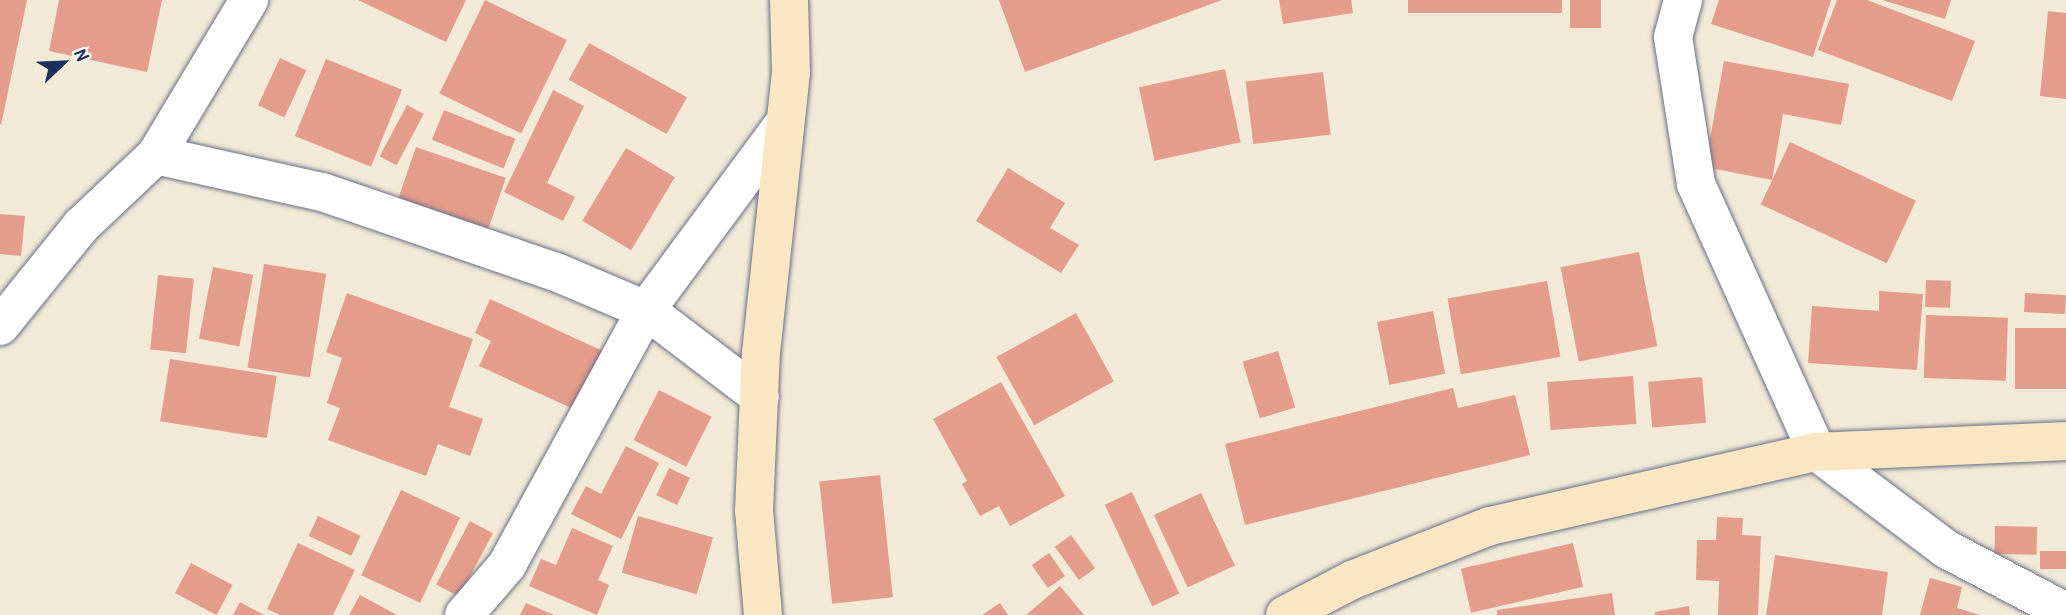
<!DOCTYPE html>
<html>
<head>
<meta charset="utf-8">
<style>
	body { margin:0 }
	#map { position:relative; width:2066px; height:615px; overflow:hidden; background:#f3e9d7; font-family:"Patrick Hand",sans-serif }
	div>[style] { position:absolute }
	.building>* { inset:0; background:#e49c8b; transform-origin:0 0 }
	.roads { filter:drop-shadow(0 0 2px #677088) drop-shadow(0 0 2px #677088) }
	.street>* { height:38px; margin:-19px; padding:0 19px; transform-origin:19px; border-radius:19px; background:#fff }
	.secondary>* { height:38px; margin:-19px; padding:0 19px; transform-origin:19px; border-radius:19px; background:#fbe6c4 }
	span { translate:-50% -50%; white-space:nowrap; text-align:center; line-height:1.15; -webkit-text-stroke:5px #f6f6f2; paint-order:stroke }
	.north { position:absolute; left:28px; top:28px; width:70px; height:70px; -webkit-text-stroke:5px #f6f6f2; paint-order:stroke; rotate:67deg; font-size:19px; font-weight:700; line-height:28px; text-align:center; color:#1b2f5e }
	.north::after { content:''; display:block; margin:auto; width:24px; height:32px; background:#1b2f5e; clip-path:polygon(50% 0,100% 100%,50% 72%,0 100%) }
</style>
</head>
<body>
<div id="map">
	<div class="building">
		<i style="clip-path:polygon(0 0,27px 0,1px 125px,0 124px)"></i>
		<i style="clip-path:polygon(59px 0,162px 0,147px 72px,49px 51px)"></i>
		<i style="clip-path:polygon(358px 0,466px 0,446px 42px)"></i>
		<i style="left:485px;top:0;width:91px;height:104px;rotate:26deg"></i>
		<i style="clip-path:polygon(999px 0,1222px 0,1025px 72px)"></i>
		<i style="clip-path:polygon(1279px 0,1351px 0,1353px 13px,1283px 24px)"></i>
		<i style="left:1408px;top:0;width:154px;height:13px"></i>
		<i style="left:1570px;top:0;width:31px;height:28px"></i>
		<i style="clip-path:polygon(1719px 0,1831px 0,1813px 57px,1711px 24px)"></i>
		<i style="clip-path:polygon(1837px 0,1867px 0,1975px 41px,1952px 101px,1818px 50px)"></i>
		<i style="clip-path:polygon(1882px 0,1951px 0,1945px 19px)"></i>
		<i style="clip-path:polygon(2048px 11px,2066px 13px,2066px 99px,2040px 96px)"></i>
		<i style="left:589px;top:43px;width:112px;height:42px;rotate:29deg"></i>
		<i style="left:280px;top:58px;width:29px;height:52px;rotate:25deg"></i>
		<i style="left:326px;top:59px;width:82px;height:83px;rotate:22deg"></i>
		<i style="clip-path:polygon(1724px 61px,1849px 84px,1841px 125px,1783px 114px,1772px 180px,1705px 167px)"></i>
		<i style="left:1225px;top:69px;width:75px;height:88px;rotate:78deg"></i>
		<i style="left:1323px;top:72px;width:63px;height:78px;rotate:83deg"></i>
		<i style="clip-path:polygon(553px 90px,584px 106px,547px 183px,575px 197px,563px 221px,504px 192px)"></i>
		<i style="left:407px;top:105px;width:19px;height:58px;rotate:28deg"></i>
		<i style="left:444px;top:110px;width:77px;height:32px;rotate:22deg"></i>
		<i style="left:1790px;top:142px;width:139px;height:69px;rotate:25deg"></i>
		<i style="left:416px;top:147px;width:95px;height:63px;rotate:19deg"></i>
		<i style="left:626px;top:148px;width:57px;height:85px;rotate:31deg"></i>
		<i style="clip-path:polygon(1008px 168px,1065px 203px,1050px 228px,1079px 245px,1061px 273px,976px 221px)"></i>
		<i style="clip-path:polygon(0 214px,25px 216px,21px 256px,0 254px)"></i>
		<i style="left:1639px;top:252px;width:96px;height:80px;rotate:79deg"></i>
		<i style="left:264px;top:264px;width:63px;height:105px;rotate:9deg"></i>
		<i style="left:213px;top:267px;width:41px;height:73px;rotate:11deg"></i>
		<i style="left:158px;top:275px;width:36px;height:75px;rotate:6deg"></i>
		<i style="left:1926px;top:280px;width:25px;height:27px;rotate:2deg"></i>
		<i style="left:1547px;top:281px;width:77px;height:101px;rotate:80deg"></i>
		<i style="clip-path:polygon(1879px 291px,1923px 294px,1917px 370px,1808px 363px,1812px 306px,1879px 311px)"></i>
		<i style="clip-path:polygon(347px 293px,473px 339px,449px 407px,483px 419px,470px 456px,438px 444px,426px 476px,328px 440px,340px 408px,327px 403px,342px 358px,326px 352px)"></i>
		<i style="left:2025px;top:293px;width:41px;height:19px;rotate:3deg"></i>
		<i style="clip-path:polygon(490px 299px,607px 353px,580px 412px,479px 366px,491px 341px,475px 333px)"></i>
		<i style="left:1433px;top:311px;width:64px;height:57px;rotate:79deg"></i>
		<i style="left:1076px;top:313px;width:78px;height:91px;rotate:61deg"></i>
		<i style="left:1926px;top:315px;width:82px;height:63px;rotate:2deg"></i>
		<i style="left:2015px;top:328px;width:51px;height:61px"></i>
		<i style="left:1278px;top:351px;width:59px;height:37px;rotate:73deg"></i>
		<i style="left:170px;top:359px;width:108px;height:63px;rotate:9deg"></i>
		<i style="left:1633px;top:376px;width:48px;height:86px;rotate:86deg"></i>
		<i style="left:1702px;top:377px;width:46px;height:54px;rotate:85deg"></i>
		<i style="clip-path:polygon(1001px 382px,1065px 496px,1010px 526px,999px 506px,980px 516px,962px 484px,967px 481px,933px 419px)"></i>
		<i style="clip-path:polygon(1453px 388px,1458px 408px,1515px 395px,1530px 455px,1245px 525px,1225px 444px)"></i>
		<i style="left:659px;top:390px;width:59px;height:56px;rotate:27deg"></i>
		<i style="clip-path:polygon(626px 446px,659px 463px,621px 539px,571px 514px,586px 486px,601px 494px)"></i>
		<i style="left:669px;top:468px;width:23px;height:30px;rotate:25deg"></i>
		<i style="left:880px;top:475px;width:123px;height:61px;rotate:84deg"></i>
		<i style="left:401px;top:490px;width:65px;height:94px;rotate:25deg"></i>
		<i style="left:1132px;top:492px;width:112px;height:30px;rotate:65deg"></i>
		<i style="left:1201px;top:493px;width:80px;height:52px;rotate:65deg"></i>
		<i style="left:318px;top:516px;width:47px;height:22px;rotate:25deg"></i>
		<i style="left:638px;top:516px;width:78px;height:59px;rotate:16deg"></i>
		<i style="clip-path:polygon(1717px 517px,1743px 518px,1742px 535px,1761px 536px,1758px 615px,1718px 615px,1719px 581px,1696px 580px,1697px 540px,1716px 540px)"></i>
		<i style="left:470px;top:521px;width:26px;height:72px;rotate:28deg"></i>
		<i style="left:1995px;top:526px;width:42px;height:28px;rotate:1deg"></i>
		<i style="clip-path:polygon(572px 528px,613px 546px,598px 580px,609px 585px,597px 615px,529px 586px,541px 559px,556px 565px)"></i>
		<i style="left:1071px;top:535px;width:41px;height:20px;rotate:54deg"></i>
		<i style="clip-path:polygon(298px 543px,355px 570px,333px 615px,280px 615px,267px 609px)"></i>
		<i style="left:1573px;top:543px;width:45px;height:115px;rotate:77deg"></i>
		<i style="left:2066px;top:551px;width:18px;height:26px;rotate:90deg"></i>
		<i style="left:1049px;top:553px;width:28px;height:21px;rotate:55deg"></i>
		<i style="clip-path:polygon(1775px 555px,1888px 572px,1882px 615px,1766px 615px)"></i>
		<i style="left:191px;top:563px;width:47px;height:34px;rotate:28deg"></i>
		<i style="clip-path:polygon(1930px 578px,1962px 587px,1957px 608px,1980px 615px,1920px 615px)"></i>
		<i style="clip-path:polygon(1060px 586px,1084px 615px,1026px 615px)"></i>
		<i style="clip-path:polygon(1612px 593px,1615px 615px,1497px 615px,1497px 610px)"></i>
		<i style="clip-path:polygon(360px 595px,397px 615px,349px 615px)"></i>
		<i style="clip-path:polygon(240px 602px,264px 615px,233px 615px)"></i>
		<i style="clip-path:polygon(526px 603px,554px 615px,520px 615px)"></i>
		<i style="clip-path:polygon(1000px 603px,1008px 615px,982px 615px)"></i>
		<i style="clip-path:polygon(1689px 606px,1690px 615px,1655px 615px,1655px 612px)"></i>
	</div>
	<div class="roads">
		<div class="street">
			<i style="left:1683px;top:0;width:38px;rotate:105deg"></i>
			<i style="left:1673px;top:37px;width:149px;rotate:81.1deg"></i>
			<i style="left:1696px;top:184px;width:294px;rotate:65.7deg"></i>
			<i style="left:1817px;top:452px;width:161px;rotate:36.9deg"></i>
			<i style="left:1946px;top:549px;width:136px;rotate:27.7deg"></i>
			<i style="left:156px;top:155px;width:170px;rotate:12.6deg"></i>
			<i style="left:322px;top:192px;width:247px;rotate:18.9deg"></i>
			<i style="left:556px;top:272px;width:98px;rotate:22.9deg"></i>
			<i style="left:646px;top:310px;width:143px;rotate:37.3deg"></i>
			<i style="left:0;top:326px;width:129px;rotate:-51deg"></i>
			<i style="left:81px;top:226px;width:103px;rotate:-43.4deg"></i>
			<i style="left:156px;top:155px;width:181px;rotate:-59deg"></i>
			<i style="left:464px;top:615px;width:66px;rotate:-49.3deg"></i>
			<i style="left:507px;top:565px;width:290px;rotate:-61.4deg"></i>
			<i style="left:646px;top:310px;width:234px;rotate:-53.5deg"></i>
		</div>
		<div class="secondary">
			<i style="left:763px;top:615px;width:104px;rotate:-94.9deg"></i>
			<i style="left:754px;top:511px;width:158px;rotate:-87.5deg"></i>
			<i style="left:761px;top:353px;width:283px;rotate:-83.9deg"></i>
			<i style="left:791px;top:72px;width:72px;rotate:-91.6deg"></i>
			<i style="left:1285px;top:615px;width:76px;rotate:-27.6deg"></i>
			<i style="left:1352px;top:580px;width:148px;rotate:-21.4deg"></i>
			<i style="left:1490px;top:526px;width:335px;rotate:-12.8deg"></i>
			<i style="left:1817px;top:452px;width:249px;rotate:-2.5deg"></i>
		</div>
	</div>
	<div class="north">N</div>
</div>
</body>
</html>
